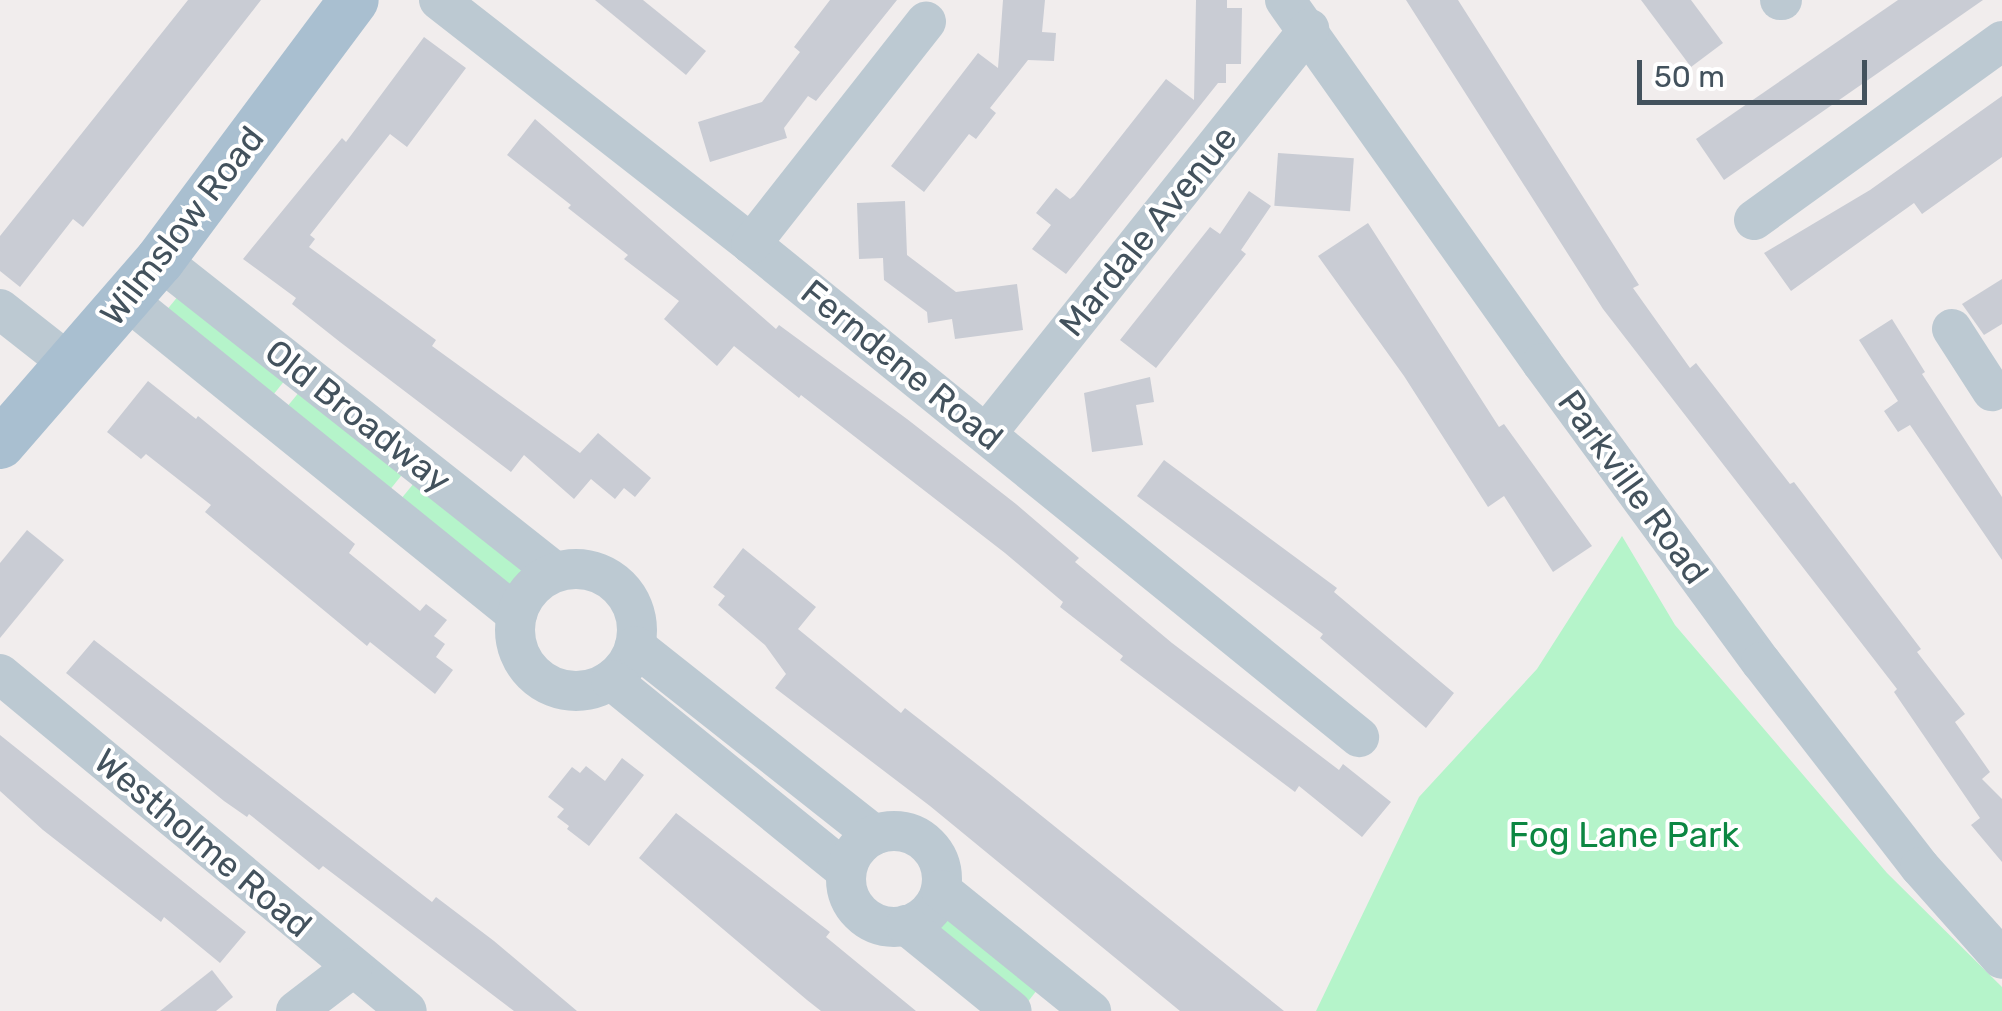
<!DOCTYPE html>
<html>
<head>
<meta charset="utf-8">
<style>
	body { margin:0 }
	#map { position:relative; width:2002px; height:1011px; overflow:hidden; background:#f1eded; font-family:Rubik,sans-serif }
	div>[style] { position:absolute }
	.green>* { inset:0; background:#b5f4ca; transform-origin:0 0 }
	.building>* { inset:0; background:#c9ccd4; transform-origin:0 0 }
	.minor>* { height:40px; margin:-20px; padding:0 20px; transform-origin:20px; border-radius:20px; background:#bcc9d2 }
	.minor>.ring { margin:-20px; padding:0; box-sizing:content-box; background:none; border:40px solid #bcc9d2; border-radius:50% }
	.major>* { height:50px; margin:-25px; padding:0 25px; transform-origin:25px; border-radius:25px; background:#a9bfd0 }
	span { translate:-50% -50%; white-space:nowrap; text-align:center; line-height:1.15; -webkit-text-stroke:8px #fff; paint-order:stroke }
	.street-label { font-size:35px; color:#43525d }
	.park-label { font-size:35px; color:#0c8742 }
	.scale { position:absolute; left:1637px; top:60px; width:230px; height:45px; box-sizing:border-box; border:5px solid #43525d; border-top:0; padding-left:12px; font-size:30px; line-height:35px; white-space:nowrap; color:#43525d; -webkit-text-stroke:8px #fff; paint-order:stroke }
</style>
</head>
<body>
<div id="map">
	<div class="green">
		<i style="left:179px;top:295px;width:136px;height:23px;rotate:39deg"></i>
		<i style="left:300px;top:391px;width:132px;height:23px;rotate:39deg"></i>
		<i style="left:414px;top:483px;width:151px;height:22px;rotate:39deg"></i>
		<i style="clip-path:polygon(1622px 536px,1675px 625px,1887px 873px,2002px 987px,2002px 1011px,1316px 1011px,1419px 797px,1537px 669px)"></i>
		<i style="left:943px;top:909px;width:124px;height:23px;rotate:38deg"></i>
	</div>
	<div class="building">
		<i style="clip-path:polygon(188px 0,261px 0,83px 227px,73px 219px,20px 287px,0 271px,0 236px)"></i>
		<i style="clip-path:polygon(595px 0,643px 0,706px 51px,686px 75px)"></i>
		<i style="clip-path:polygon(830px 0,897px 0,816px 101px,808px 96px,784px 128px,787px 138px,710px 162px,698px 122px,762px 102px,800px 52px,794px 47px)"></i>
		<i style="clip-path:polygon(1003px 0,1045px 0,1042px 32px,1056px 33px,1054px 61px,1028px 60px,990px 108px,996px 113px,976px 139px,969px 134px,924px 192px,891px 166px,978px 53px,998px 68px)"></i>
		<i style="clip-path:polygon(1196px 0,1227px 0,1227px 8px,1242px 8px,1241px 64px,1226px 64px,1226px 83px,1218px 83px,1066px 274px,1032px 249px,1051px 225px,1036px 213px,1056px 188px,1070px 199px,1074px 196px,1166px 79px,1194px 100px)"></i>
		<i style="clip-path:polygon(1406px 0,1458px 0,1639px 285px,1633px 288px,1690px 368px,1696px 363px,1790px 484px,1794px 482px,1921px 649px,1917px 652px,1965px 714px,1955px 722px,1990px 772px,1982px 779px,2002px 799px,2002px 862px,1971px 825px,1980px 818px,1894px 692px,1897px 689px,1603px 309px)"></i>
		<i style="clip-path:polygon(1641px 0,1691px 0,1723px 43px,1691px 67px)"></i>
		<i style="clip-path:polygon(1898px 0,1983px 0,1724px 180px,1696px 139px)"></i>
		<i style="clip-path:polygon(424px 37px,466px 68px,407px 147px,390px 134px,310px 235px,315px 239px,309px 247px,436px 340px,432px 346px,580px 453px,598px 433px,651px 478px,635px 497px,624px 488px,615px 499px,591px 479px,574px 499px,524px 455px,511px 472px,340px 342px,292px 304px,296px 298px,243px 259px,342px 138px,346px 142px)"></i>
		<i style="clip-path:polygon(2002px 96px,2002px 157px,1922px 214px,1914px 203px,1791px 291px,1764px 253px,1870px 190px)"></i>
		<i style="clip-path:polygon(535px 119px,776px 329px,779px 325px,907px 419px,1016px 504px,1079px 558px,1075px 562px,1172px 643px,1339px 770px,1343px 764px,1391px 802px,1362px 837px,1299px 786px,1295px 792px,1120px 660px,1123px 656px,1060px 607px,1063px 602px,1005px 553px,801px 395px,799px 398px,734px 346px,717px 366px,664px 319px,679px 301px,624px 259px,628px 255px,568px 208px,571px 205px,507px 155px)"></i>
		<i style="left:1278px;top:153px;width:76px;height:53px;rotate:4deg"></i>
		<i style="clip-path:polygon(1249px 191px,1271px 206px,1241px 250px,1246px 254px,1156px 368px,1120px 340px,1210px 227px,1220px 234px)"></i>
		<i style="clip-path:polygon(905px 201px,907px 255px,956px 292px,1017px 284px,1023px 330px,955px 339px,952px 319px,928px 323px,927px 312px,884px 280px,883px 258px,859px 259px,857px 203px)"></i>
		<i style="clip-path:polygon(1368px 223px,1499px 427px,1504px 424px,1592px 546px,1553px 572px,1504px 496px,1488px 507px,1404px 376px,1318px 256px)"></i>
		<i style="clip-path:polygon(2002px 279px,2002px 324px,1984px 335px,1962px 304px)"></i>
		<i style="clip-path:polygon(1892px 319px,1925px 372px,1922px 374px,2002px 497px,2002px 560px,1910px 425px,1898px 432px,1884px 411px,1898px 401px,1859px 340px)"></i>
		<i style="clip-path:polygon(1150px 377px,1154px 402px,1136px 405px,1143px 445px,1092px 452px,1084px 393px)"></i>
		<i style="clip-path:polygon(148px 381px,196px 419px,198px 416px,355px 544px,349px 553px,420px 611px,426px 604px,447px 620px,434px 636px,445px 644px,436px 657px,453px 670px,435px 694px,370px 642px,367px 646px,205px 512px,211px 505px,146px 454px,141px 459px,107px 432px)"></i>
		<i style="clip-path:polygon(1164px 460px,1337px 588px,1334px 592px,1454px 693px,1426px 728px,1320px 638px,1323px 634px,1137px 496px)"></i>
		<i style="clip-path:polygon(27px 530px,64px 560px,0 638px,0 563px)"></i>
		<i style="clip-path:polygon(743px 548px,816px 607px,798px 629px,901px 713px,905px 708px,992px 776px,1284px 1011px,1180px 1011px,930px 806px,775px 688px,786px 674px,765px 645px,718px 605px,725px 596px,713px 587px)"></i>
		<i style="clip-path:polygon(94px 640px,432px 902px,436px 897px,494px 941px,577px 1011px,514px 1011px,323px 866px,319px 870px,249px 814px,247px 817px,224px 801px,66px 673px)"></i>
		<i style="clip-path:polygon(0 735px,246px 932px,220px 963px,164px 917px,161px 922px,43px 830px,0 791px)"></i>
		<i style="clip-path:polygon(622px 758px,644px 775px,589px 846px,567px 829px,569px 826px,557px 817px,564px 809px,548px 797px,572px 767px,580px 773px,586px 766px,605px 781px)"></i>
		<i style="clip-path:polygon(676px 813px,830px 932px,826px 937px,916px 1011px,821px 1011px,807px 1000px,639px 858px)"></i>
		<i style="clip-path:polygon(212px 970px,233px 997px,216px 1011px,160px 1011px)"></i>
	</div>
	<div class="minor">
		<i style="left:439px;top:0;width:396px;rotate:38deg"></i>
		<i style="left:751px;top:244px;width:783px;rotate:39.04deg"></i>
		<i style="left:1285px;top:0;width:445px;rotate:54.7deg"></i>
		<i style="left:1542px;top:363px;width:371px;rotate:53.8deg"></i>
		<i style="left:1761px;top:662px;width:259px;rotate:52.2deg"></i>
		<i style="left:1920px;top:867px;width:123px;rotate:48.3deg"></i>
		<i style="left:1780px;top:0;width:2px"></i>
		<i style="left:1754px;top:220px;width:306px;rotate:-35.8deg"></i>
		<i style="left:751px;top:244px;width:283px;rotate:-51.8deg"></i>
		<i style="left:160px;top:260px;width:503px;rotate:38.3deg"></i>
		<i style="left:127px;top:300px;width:501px;rotate:38.93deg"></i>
		<i style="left:0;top:309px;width:89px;rotate:38.2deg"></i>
		<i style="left:1952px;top:329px;width:74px;rotate:57.2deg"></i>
		<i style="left:987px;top:433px;width:517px;rotate:-51.44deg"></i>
		<i class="ring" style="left:515px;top:569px;width:82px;height:82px"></i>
		<i style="left:635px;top:646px;width:305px;rotate:38.3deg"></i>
		<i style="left:0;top:674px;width:528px;rotate:39.63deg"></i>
		<i style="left:611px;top:680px;width:303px;rotate:39.1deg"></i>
		<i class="ring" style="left:846px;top:831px;width:56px;height:56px"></i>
		<i style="left:941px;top:890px;width:193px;rotate:38.9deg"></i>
		<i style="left:906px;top:925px;width:136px;rotate:39.1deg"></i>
		<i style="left:296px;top:1011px;width:71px;rotate:-37.5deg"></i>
	</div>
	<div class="major">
		<i style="left:0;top:444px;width:244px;rotate:-49deg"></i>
		<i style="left:160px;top:260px;width:324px;rotate:-53.3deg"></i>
	</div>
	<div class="street-label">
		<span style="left:182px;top:226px;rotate:-52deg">Wilmslow Road</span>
		<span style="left:1148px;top:231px;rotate:-51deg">Mardale Avenue</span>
		<span style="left:902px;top:365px;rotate:39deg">Ferndene Road</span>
		<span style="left:358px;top:416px;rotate:38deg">Old Broadway</span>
		<span style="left:1633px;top:487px;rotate:54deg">Parkville Road</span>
		<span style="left:203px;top:843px;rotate:40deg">Westholme Road</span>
	</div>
	<div class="park-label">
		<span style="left:1624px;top:835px">Fog Lane Park</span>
	</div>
	<div class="scale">50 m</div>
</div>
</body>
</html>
